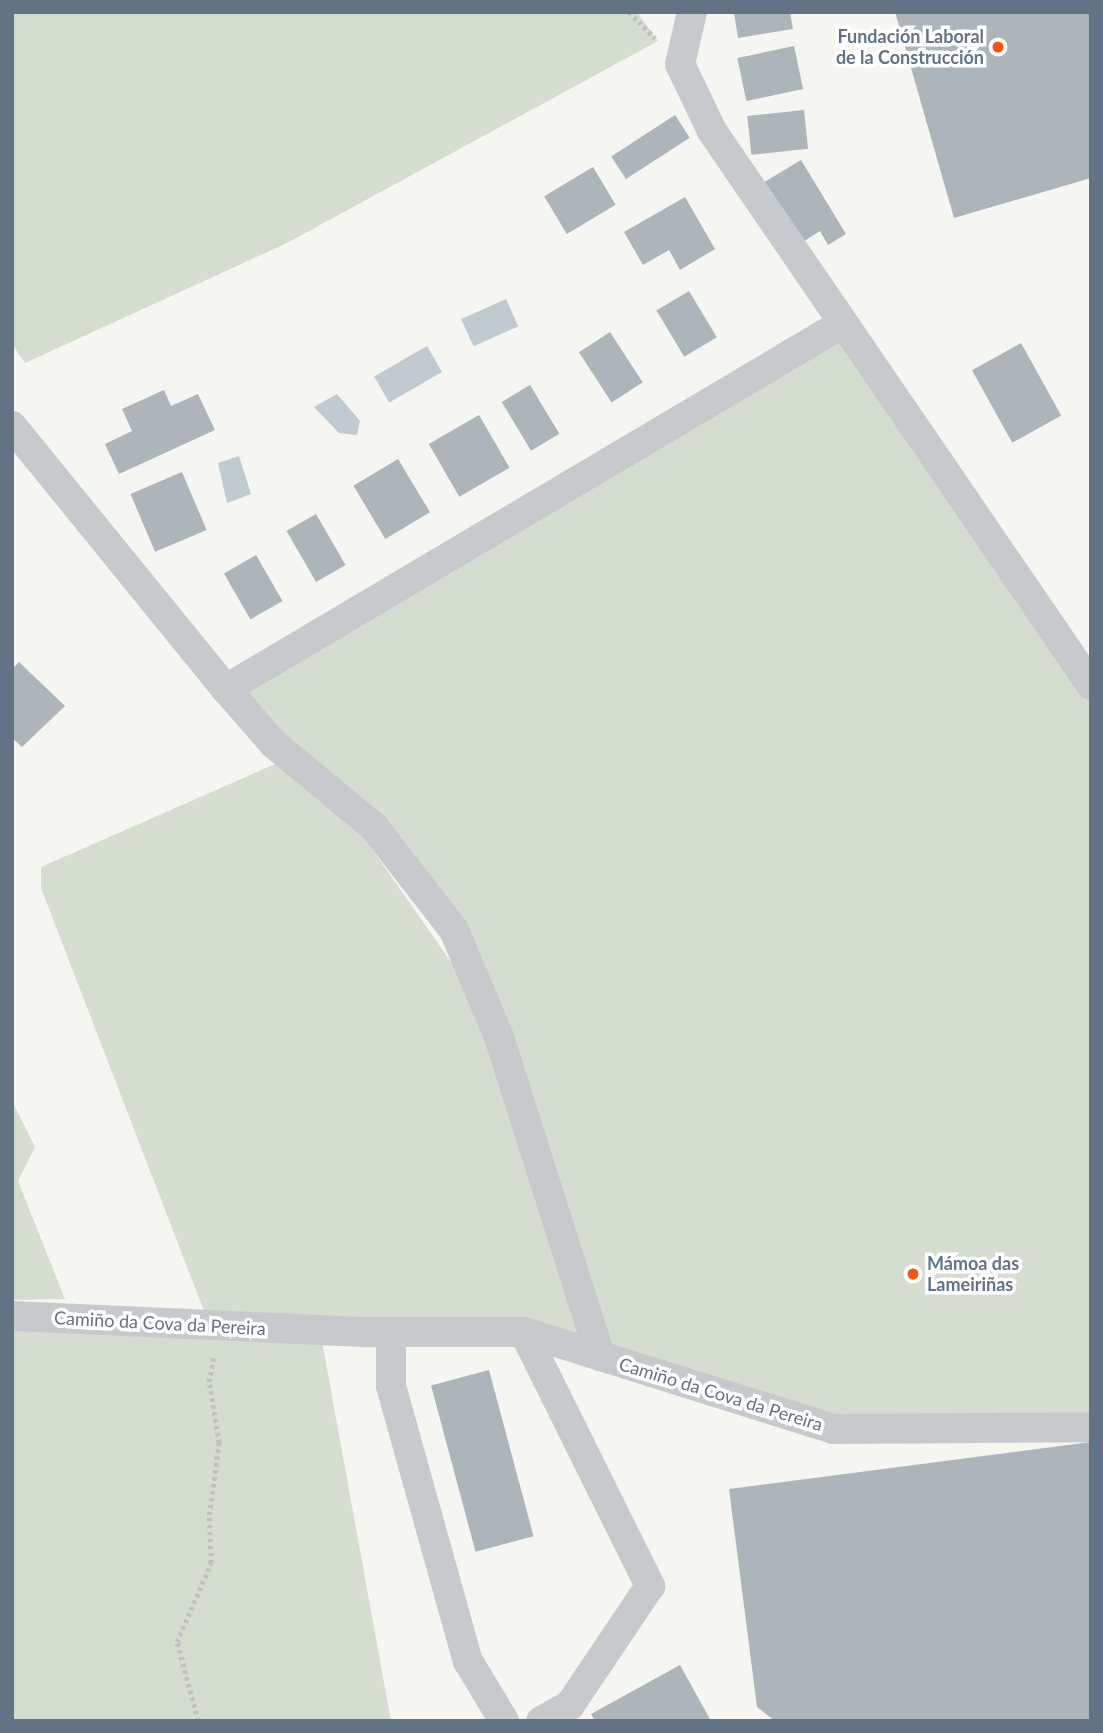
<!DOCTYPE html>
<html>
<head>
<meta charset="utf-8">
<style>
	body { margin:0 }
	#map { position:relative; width:1103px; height:1733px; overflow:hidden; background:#f5f5f1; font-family:Lato,sans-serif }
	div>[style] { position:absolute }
	.green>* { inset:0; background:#d5ddd1 }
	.water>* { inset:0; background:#c0cad0; transform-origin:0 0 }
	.building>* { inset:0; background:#adb5bb; transform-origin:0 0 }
	.path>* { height:4.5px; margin-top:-2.25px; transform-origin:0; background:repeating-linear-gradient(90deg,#c0c1c3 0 3.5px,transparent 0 7px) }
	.minor>* { height:30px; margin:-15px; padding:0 15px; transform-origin:15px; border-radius:15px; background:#c7cacd }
	.dots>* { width:19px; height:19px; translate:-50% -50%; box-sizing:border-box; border:4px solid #fff; border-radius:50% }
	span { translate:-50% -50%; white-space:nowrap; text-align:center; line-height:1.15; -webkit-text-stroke:7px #fff; paint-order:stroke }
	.poi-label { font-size:18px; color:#617385; font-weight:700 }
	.right { translate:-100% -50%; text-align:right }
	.left { translate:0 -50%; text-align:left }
	.street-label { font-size:18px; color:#617385 }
	.frame { position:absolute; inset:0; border:14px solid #617385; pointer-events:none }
</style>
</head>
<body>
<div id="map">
	<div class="green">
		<i style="clip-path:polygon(12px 12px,637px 12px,658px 41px,287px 243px,25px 363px,12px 344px)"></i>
		<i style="clip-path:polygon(840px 325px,1091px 672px,1091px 1427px,833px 1429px,499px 1332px,320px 1330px,391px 1721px,12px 1721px,12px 1316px,209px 1324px,41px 888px,41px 867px,282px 761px,360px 832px,463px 979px,516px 1095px,429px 899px,226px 689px)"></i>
		<i style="clip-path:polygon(12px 1101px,35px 1147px,18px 1181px,65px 1299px,12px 1300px)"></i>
	</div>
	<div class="water">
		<i style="left:506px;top:299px;width:30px;height:49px;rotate:66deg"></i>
		<i style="left:427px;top:346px;width:30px;height:61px;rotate:60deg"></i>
		<i style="clip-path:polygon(337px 394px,360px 421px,357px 435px,339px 433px,314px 407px)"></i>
		<i style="clip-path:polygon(239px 456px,251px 494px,227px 503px,218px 463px)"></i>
	</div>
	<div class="building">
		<i style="clip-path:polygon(734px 12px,790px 12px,793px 29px,738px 38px)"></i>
		<i style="clip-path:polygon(895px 12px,1091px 12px,1091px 178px,954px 218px)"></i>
		<i style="left:794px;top:46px;width:44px;height:58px;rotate:78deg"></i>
		<i style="left:804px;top:110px;width:39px;height:57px;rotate:84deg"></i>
		<i style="left:675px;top:115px;width:27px;height:76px;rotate:57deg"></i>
		<i style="clip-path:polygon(801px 160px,846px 234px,828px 245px,820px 231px,798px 245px,761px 184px)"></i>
		<i style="left:593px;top:167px;width:44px;height:57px;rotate:59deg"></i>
		<i style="clip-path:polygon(685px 197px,715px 249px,680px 270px,669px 250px,643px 265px,624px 232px)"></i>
		<i style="left:689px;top:291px;width:54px;height:38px;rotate:59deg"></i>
		<i style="left:610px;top:332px;width:60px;height:37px;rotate:57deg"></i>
		<i style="left:1021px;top:343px;width:83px;height:56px;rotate:61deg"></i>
		<i style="left:530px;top:385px;width:57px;height:33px;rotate:59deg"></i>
		<i style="clip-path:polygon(164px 390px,171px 406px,198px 394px,215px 430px,119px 474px,105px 444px,132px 431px,122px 409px)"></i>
		<i style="left:479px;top:415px;width:61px;height:58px;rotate:60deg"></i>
		<i style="left:398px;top:459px;width:62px;height:52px;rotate:59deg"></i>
		<i style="left:182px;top:472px;width:63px;height:56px;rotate:67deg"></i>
		<i style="left:316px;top:514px;width:59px;height:34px;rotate:60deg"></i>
		<i style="left:256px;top:555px;width:53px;height:37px;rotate:60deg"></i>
		<i style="clip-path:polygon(19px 662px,65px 706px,22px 747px,12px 738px,12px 669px)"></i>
		<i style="left:489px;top:1370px;width:172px;height:60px;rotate:75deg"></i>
		<i style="clip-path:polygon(1091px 1442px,1091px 1721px,775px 1721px,757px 1707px,729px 1489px)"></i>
		<i style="clip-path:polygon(680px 1665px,711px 1721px,595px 1721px,591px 1714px)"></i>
	</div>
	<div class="path">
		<i style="left:629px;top:12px;width:37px;rotate:45deg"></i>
		<i style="left:198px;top:1721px;width:82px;rotate:-104.9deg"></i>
		<i style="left:177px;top:1642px;width:86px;rotate:-66.7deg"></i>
		<i style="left:211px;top:1563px;width:48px;rotate:-92.4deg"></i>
		<i style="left:209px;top:1515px;width:73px;rotate:-82.1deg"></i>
		<i style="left:219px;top:1443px;width:62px;rotate:-99.3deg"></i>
		<i style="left:209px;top:1382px;width:28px;rotate:-80deg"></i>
	</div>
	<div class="minor">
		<i style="left:692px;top:12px;width:53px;rotate:103deg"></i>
		<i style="left:680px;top:64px;width:74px;rotate:64.5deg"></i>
		<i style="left:712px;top:131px;width:671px;rotate:55.62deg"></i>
		<i style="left:12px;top:426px;width:339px;rotate:50.9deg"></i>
		<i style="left:226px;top:689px;width:714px;rotate:-30.66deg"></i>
		<i style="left:226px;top:689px;width:73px;rotate:48.9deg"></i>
		<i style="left:274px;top:744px;width:130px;rotate:39.7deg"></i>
		<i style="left:374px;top:827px;width:130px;rotate:52.2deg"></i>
		<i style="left:454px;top:930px;width:116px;rotate:67.2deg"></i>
		<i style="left:499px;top:1037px;width:335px;rotate:72.4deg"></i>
		<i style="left:12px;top:1316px;width:357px;rotate:2.6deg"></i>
		<i style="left:369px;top:1332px;width:155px"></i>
		<i style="left:524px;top:1332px;width:324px;rotate:17.4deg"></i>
		<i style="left:833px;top:1429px;width:258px;rotate:-0.4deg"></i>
		<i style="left:391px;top:1332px;width:54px;rotate:90deg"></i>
		<i style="left:391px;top:1386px;width:286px;rotate:74.4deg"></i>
		<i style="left:468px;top:1661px;width:70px;rotate:59deg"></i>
		<i style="left:524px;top:1332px;width:284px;rotate:63.6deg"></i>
		<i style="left:650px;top:1586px;width:143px;rotate:123.9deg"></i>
		<i style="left:570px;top:1705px;width:33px;rotate:151deg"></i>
	</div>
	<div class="dots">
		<i style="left:998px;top:47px;background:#f35613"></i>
		<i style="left:913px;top:1274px;background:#f35613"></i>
	</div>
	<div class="poi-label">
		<span class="right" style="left:984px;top:47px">Fundación Laboral<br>de la Construcción</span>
		<span class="left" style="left:927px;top:1274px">Mámoa das<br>Lameiriñas</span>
	</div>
	<div class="street-label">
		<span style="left:160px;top:1323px;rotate:3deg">Camiño da Cova da Pereira</span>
		<span style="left:721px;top:1394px;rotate:17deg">Camiño da Cova da Pereira</span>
	</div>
	<div class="frame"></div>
</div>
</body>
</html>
